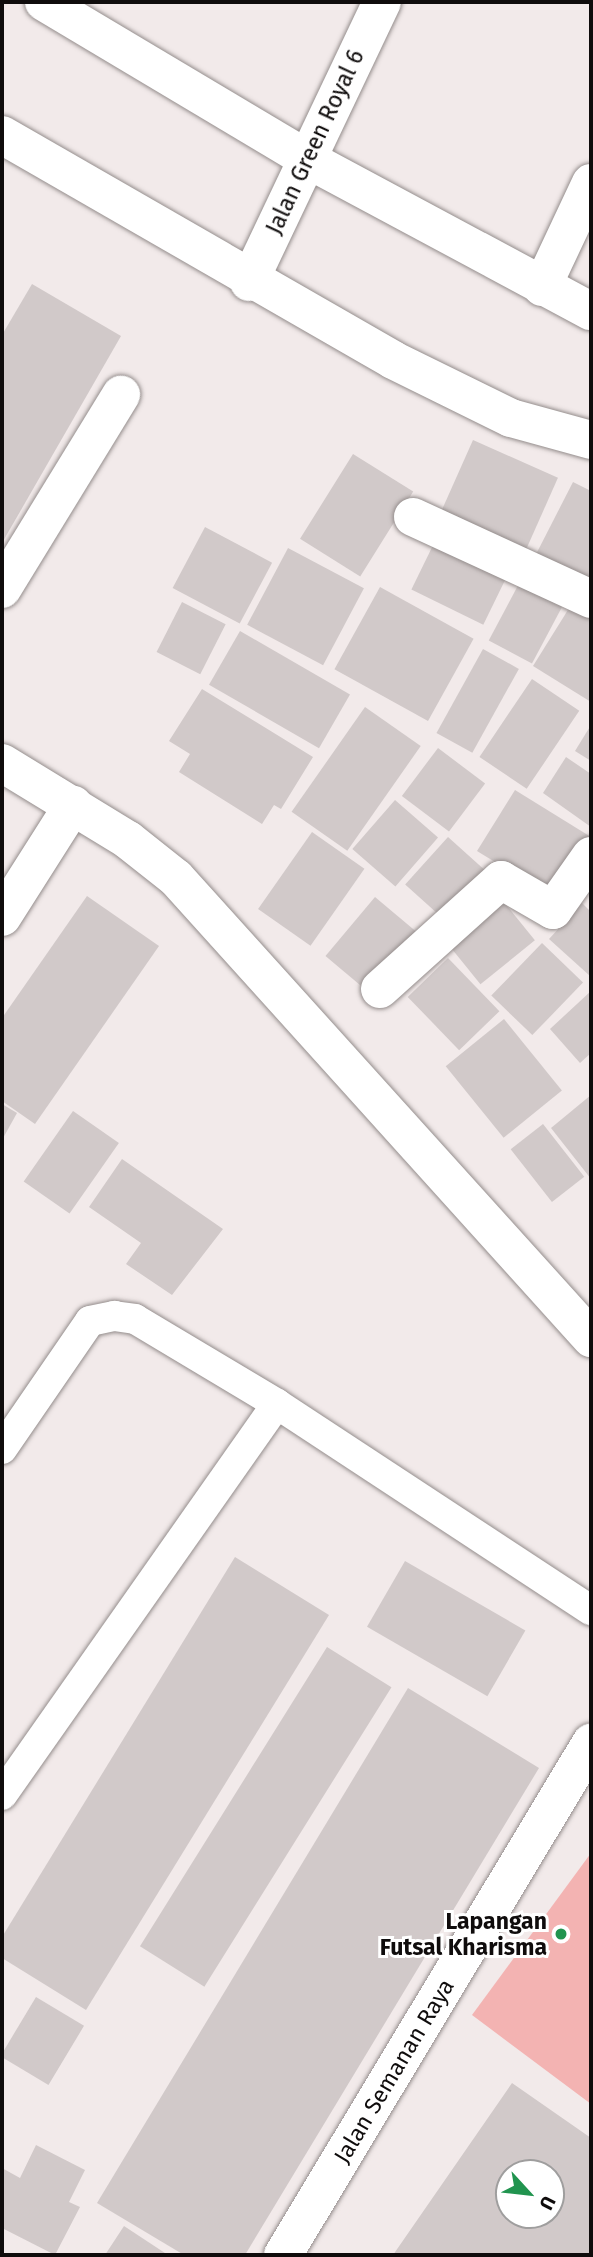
<!DOCTYPE html>
<html>
<head>
<meta charset="utf-8">
<style>
	body { margin:0 }
	#map { position:relative; width:593px; height:2257px; overflow:hidden; background:#f2eaea; font-family:"Fira Sans",sans-serif }
	div>[style] { position:absolute }
	.green>* { inset:0; background:#f3b3b2 }
	.building>* { inset:0; background:#d1c9c9; transform-origin:0 0 }
	.roads { filter:drop-shadow(0 0 2px #948d8c) drop-shadow(0 0 2px #948d8c) }
	.service>* { height:30px; margin:-15px; padding:0 15px; transform-origin:15px; border-radius:15px; background:#fff }
	.minor>* { height:38px; margin:-19px; padding:0 19px; transform-origin:19px; border-radius:19px; background:#fff }
	.tertiary>* { height:38px; margin:-19px; padding:0 19px; transform-origin:19px; border-radius:19px; background:#fff }
	.dots>* { width:19px; height:19px; translate:-50% -50%; box-sizing:border-box; border:4px solid #fff; border-radius:50% }
	span { translate:-50% -50%; white-space:nowrap; text-align:center; line-height:1.15; -webkit-text-stroke:6px #fff; paint-order:stroke }
	.street-label { font-size:23px; color:#0f0c0c }
	.poi-label { font-size:23px; color:#0f0c0c; font-weight:700 }
	.right { translate:-100% -50%; text-align:right }
	.frame { position:absolute; inset:0; border:4px solid #0f0c0c; pointer-events:none }
	.north { position:absolute; left:495px; top:2159px; width:70px; height:70px; box-sizing:border-box; background:#fff; border:2px solid #9f9e9e; border-radius:50%; rotate:117deg; font-size:19px; font-weight:700; line-height:28px; text-align:center; color:#0f0c0c }
	.north::after { content:''; display:block; margin:auto; width:24px; height:32px; background:#21944f; clip-path:polygon(50% 0,100% 100%,50% 72%,0 100%) }
</style>
</head>
<body>
<div id="map">
	<div class="green">
		<i style="clip-path:polygon(591px 1853px,591px 2104px,472px 2015px)"></i>
	</div>
	<div class="building">
		<i style="clip-path:polygon(32px 284px,121px 336px,2px 543px,2px 335px)"></i>
		<i style="left:473px;top:440px;width:93px;height:89px;rotate:24deg"></i>
		<i style="left:353px;top:454px;width:71px;height:100px;rotate:32deg"></i>
		<i style="clip-path:polygon(573px 482px,591px 491px,591px 579px,530px 566px)"></i>
		<i style="left:205px;top:527px;width:76px;height:69px;rotate:28deg"></i>
		<i style="left:439px;top:533px;width:80px;height:63px;rotate:26deg"></i>
		<i style="left:288px;top:548px;width:86px;height:87px;rotate:28deg"></i>
		<i style="left:523px;top:576px;width:49px;height:73px;rotate:28deg"></i>
		<i style="left:380px;top:587px;width:107px;height:94px;rotate:29deg"></i>
		<i style="clip-path:polygon(576px 597px,591px 607px,591px 702px,533px 666px)"></i>
		<i style="left:182px;top:602px;width:49px;height:56px;rotate:27deg"></i>
		<i style="left:240px;top:631px;width:127px;height:62px;rotate:30deg"></i>
		<i style="left:483px;top:649px;width:41px;height:96px;rotate:29deg"></i>
		<i style="left:532px;top:679px;width:57px;height:94px;rotate:34deg"></i>
		<i style="clip-path:polygon(202px 689px,313px 757px,281px 809px,274px 805px,262px 824px,179px 772px,190px 754px,169px 741px)"></i>
		<i style="left:365px;top:707px;width:68px;height:128px;rotate:35deg"></i>
		<i style="clip-path:polygon(591px 725px,591px 761px,575px 751px)"></i>
		<i style="left:438px;top:748px;width:59px;height:60px;rotate:37deg"></i>
		<i style="clip-path:polygon(566px 757px,591px 774px,591px 827px,543px 793px)"></i>
		<i style="clip-path:polygon(515px 790px,591px 837px,591px 846px,558px 901px,477px 851px)"></i>
		<i style="left:395px;top:800px;width:57px;height:65px;rotate:41deg"></i>
		<i style="left:312px;top:832px;width:64px;height:94px;rotate:35deg"></i>
		<i style="left:448px;top:837px;width:58px;height:64px;rotate:42deg"></i>
		<i style="clip-path:polygon(87px 896px,159px 946px,35px 1124px,2px 1101px,2px 1018px)"></i>
		<i style="left:499px;top:896px;width:57px;height:70px;rotate:51deg"></i>
		<i style="left:375px;top:897px;width:59px;height:77px;rotate:40deg"></i>
		<i style="clip-path:polygon(582px 903px,591px 912px,590px 976px,549px 939px)"></i>
		<i style="left:542px;top:943px;width:57px;height:73px;rotate:44deg"></i>
		<i style="left:448px;top:958px;width:74px;height:56px;rotate:46deg"></i>
		<i style="clip-path:polygon(591px 991px,591px 1053px,580px 1063px,550px 1029px)"></i>
		<i style="left:504px;top:1019px;width:92px;height:75px;rotate:51deg"></i>
		<i style="clip-path:polygon(591px 1095px,591px 1179px,551px 1128px)"></i>
		<i style="clip-path:polygon(2px 1104px,17px 1113px,2px 1140px)"></i>
		<i style="left:73px;top:1111px;width:56px;height:86px;rotate:35deg"></i>
		<i style="left:543px;top:1124px;width:67px;height:41px;rotate:52deg"></i>
		<i style="clip-path:polygon(122px 1159px,223px 1229px,172px 1295px,126px 1264px,141px 1243px,89px 1207px)"></i>
		<i style="clip-path:polygon(235px 1557px,329px 1615px,86px 2010px,2px 1958px,2px 1937px)"></i>
		<i style="left:405px;top:1561px;width:139px;height:76px;rotate:30deg"></i>
		<i style="left:327px;top:1647px;width:76px;height:353px;rotate:32deg"></i>
		<i style="clip-path:polygon(408px 1688px,539px 1768px,245px 2255px,184px 2255px,97px 2203px)"></i>
		<i style="left:36px;top:1997px;width:56px;height:69px;rotate:31deg"></i>
		<i style="clip-path:polygon(evenodd,512px 2083px,591px 2138px,591px 2255px,393px 2255px,512px 2083px,509px 2173px,551px 2173px,551px 2215px,509px 2215px,509px 2173px)"></i>
		<i style="clip-path:polygon(36px 2145px,85px 2170px,69px 2202px,80px 2207px,55px 2255px,2px 2228px,2px 2168px,20px 2178px)"></i>
		<i style="clip-path:polygon(124px 2226px,168px 2255px,105px 2255px)"></i>
	</div>
	<div class="roads">
		<div class="service">
			<i style="left:2px;top:1449px;width:155px;rotate:-55.5deg"></i>
			<i style="left:90px;top:1321px;width:25px;rotate:-12deg"></i>
			<i style="left:114px;top:1316px;width:21px;rotate:8deg"></i>
			<i style="left:135px;top:1319px;width:165px;rotate:30.9deg"></i>
			<i style="left:277px;top:1404px;width:376px;rotate:33.3deg"></i>
			<i style="left:2px;top:1795px;width:478px;rotate:-54.9deg"></i>
		</div>
		<div class="minor">
			<i style="left:44px;top:2px;width:306px;rotate:30.8deg"></i>
			<i style="left:307px;top:159px;width:322px;rotate:28.2deg"></i>
			<i style="left:2px;top:135px;width:451px;rotate:29.9deg"></i>
			<i style="left:393px;top:360px;width:131px;rotate:26.2deg"></i>
			<i style="left:511px;top:418px;width:83px;rotate:15.4deg"></i>
			<i style="left:249px;top:282px;width:310px;rotate:-64.6deg"></i>
			<i style="left:542px;top:287px;width:115px;rotate:-64.8deg"></i>
			<i style="left:413px;top:517px;width:196px;rotate:24.7deg"></i>
			<i style="left:2px;top:589px;width:228px;rotate:-58.5deg"></i>
			<i style="left:2px;top:763px;width:148px;rotate:31.4deg"></i>
			<i style="left:128px;top:840px;width:61px;rotate:38.4deg"></i>
			<i style="left:176px;top:878px;width:620px;rotate:47.94deg"></i>
			<i style="left:2px;top:917px;width:133px;rotate:-57.6deg"></i>
			<i style="left:380px;top:989px;width:163px;rotate:-42deg"></i>
			<i style="left:501px;top:880px;width:60px;rotate:30deg"></i>
			<i style="left:553px;top:910px;width:66px;rotate:-54.9deg"></i>
		</div>
		<div class="tertiary">
			<i style="left:283px;top:2255px;width:598px;rotate:-58.97deg"></i>
		</div>
	</div>
	<div class="dots">
		<i style="left:561px;top:1934px;background:#21944f"></i>
	</div>
	<div class="street-label">
		<span style="left:315px;top:142px;rotate:-65deg">Jalan Green Royal 6</span>
		<span style="left:394px;top:2071px;rotate:-59deg">Jalan Semanan Raya</span>
	</div>
	<div class="poi-label">
		<span class="right" style="left:547px;top:1934px">Lapangan<br>Futsal Kharisma</span>
	</div>
	<div class="frame"></div>
	<div class="north">U</div>
</div>
</body>
</html>
